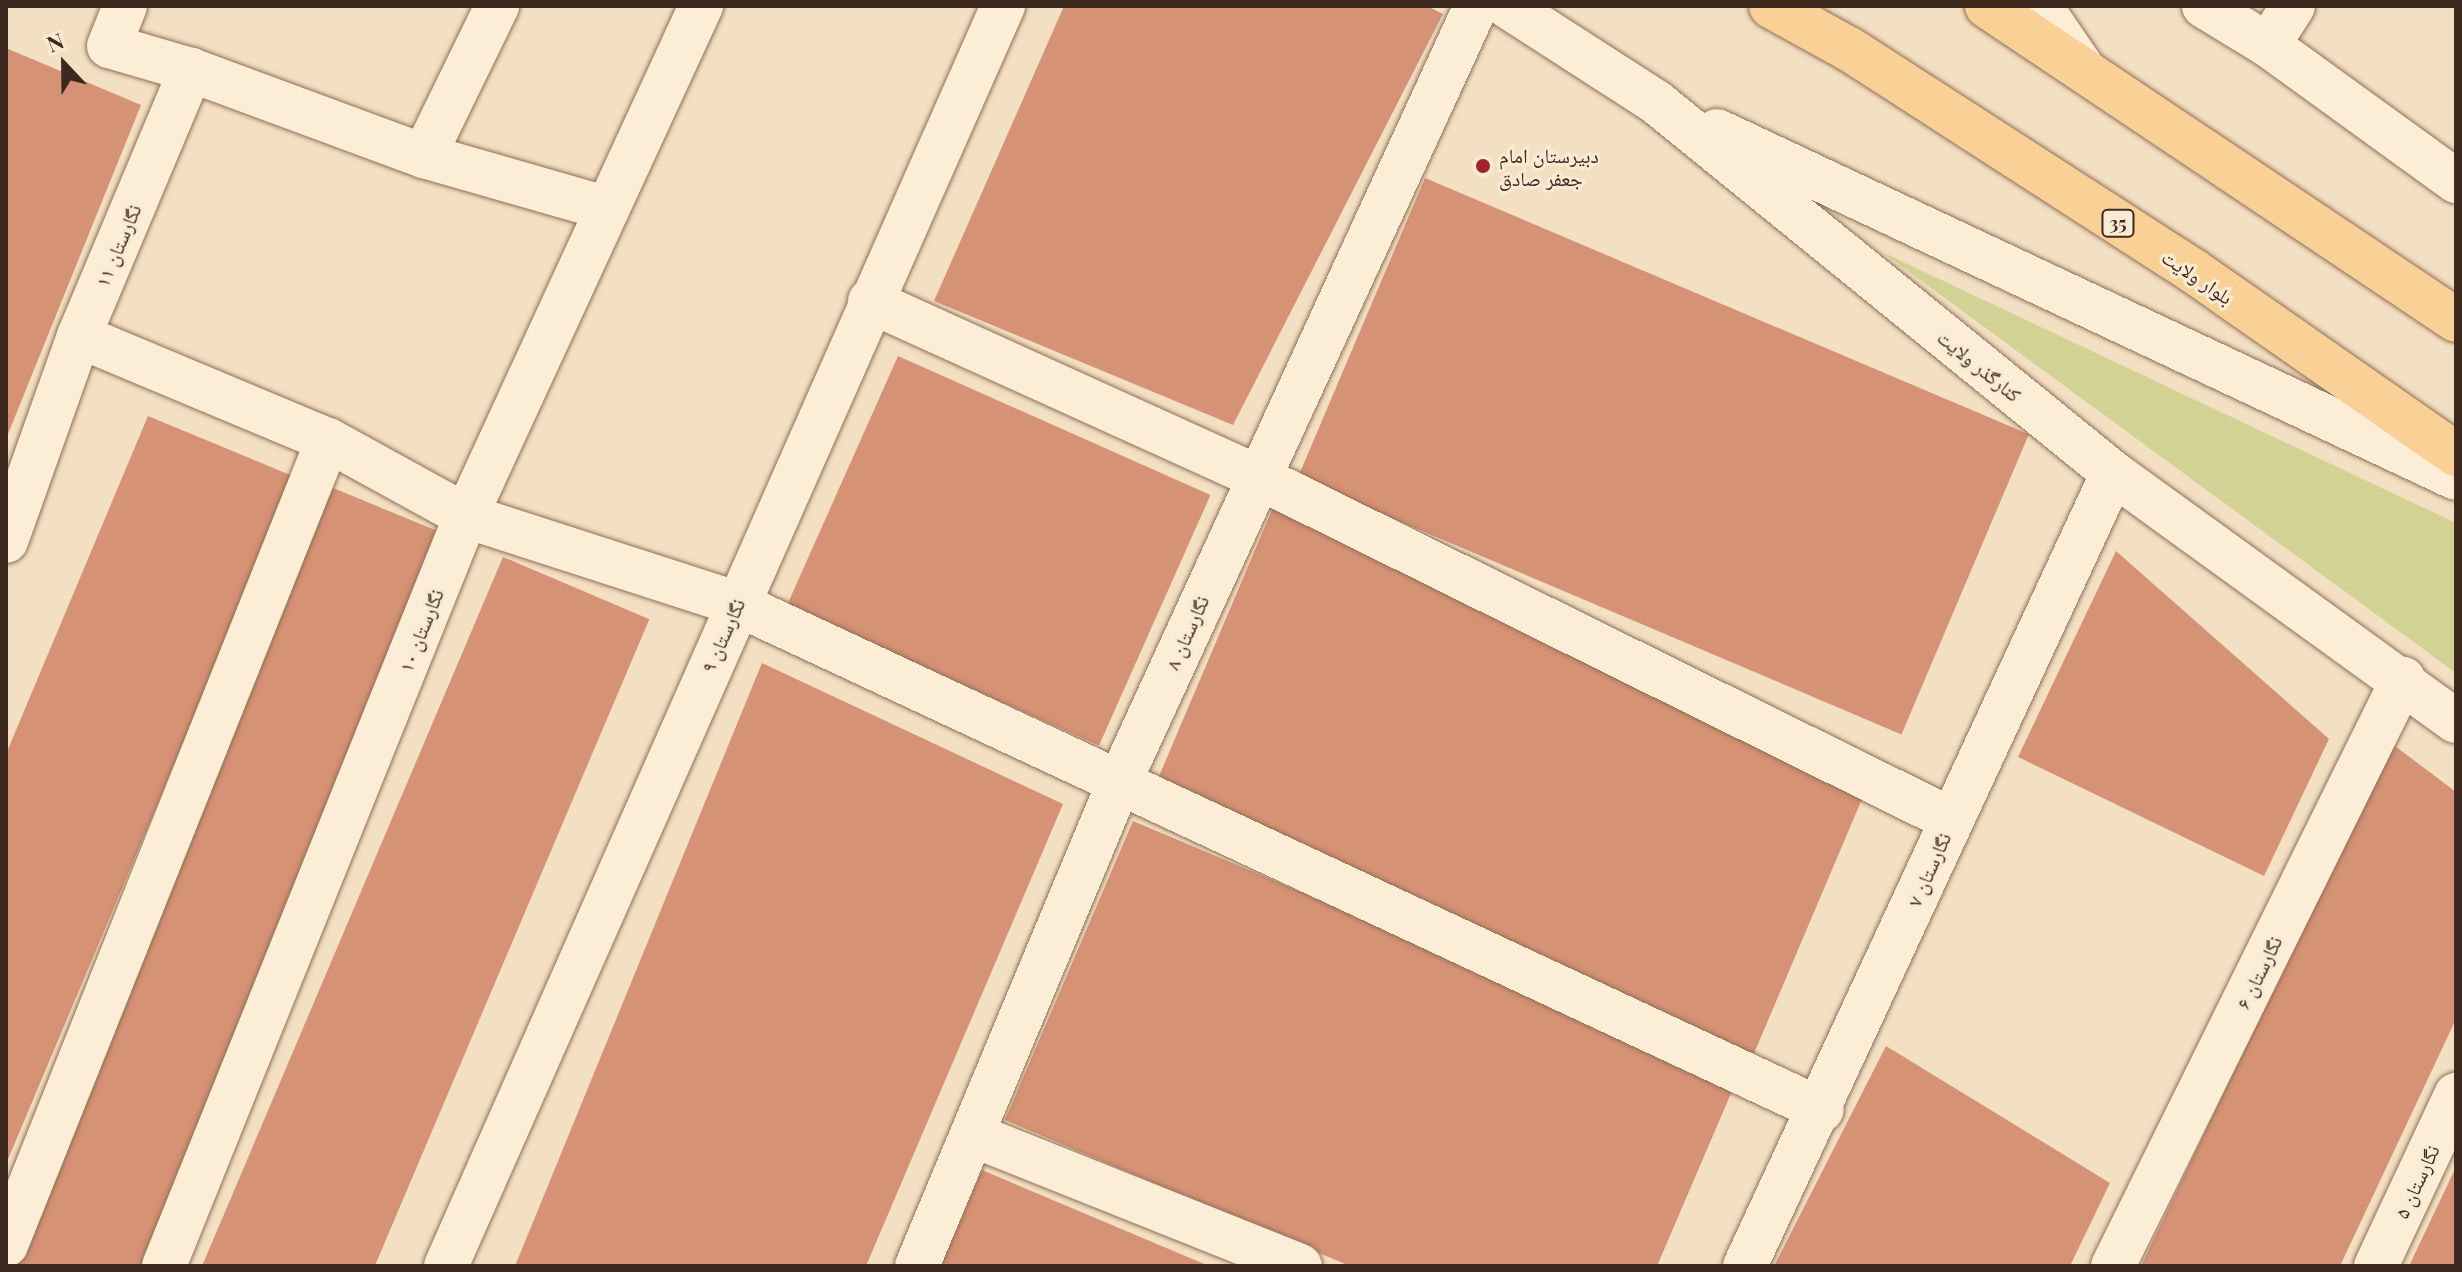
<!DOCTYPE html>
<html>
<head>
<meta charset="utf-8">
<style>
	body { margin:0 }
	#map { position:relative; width:2462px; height:1272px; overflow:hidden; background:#f3dfc2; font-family:"Playfair Display","Noto Naskh Arabic",serif }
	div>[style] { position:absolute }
	.green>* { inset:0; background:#d2d294 }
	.building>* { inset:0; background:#d59274; transform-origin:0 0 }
	.roads { filter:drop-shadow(0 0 2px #8f6f57) drop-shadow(0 0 2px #8f6f57) }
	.minor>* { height:44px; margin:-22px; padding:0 22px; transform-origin:22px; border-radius:22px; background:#fcedd6 }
	.tertiary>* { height:44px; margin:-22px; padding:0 22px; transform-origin:22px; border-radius:22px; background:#fcedd6 }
	.secondary>* { height:44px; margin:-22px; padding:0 22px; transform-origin:22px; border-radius:22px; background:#fcedd6 }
	.primary>* { height:44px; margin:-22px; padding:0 22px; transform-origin:22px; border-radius:22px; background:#f9d096 }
	.dots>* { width:22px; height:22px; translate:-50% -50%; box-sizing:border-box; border:4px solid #f9ead3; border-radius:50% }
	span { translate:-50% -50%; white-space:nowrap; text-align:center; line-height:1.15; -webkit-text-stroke:6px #f9ead3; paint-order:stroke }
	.shield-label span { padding:2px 6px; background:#f9ead3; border:2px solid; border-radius:6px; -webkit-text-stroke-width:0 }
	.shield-label { font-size:18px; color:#3d291d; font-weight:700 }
	.poi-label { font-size:20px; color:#3d291d }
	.left { translate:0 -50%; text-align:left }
	.street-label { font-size:20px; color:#3d291d }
	.frame { position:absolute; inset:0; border:8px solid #3d291d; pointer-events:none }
	.north { position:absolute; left:24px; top:24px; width:80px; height:80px; -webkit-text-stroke:6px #f9ead3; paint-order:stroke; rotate:338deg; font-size:22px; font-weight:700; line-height:32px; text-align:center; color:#3d291d }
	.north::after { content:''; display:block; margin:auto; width:28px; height:36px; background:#3d291d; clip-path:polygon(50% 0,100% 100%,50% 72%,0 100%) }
</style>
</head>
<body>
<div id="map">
	<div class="green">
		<i style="clip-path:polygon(1882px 252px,2456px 523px,2456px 673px)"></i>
	</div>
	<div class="building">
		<i style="clip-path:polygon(1064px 6px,1427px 6px,1443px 14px,1233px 425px,934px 301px)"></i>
		<i style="clip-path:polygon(6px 48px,141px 105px,6px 439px)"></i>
		<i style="left:1425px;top:178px;width:656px;height:326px;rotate:23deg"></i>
		<i style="left:898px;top:356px;width:342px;height:274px;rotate:24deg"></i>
		<i style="clip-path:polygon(148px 416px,295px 477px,6px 1164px,6px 754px)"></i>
		<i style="clip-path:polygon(321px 483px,469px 544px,164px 1266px,6px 1266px)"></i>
		<i style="left:1275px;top:503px;width:656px;height:325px;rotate:23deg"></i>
		<i style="clip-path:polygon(2116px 551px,2329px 739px,2264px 876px,2018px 757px)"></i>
		<i style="left:503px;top:557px;width:159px;height:769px;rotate:23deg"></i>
		<i style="clip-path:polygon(762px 663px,1063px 804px,866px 1266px,515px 1266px)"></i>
		<i style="clip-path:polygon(2391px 743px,2456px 792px,2456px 1019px,2340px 1266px,2141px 1266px)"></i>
		<i style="clip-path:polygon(1133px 821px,1738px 1077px,1657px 1266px,1350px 1266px,1005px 1120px)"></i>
		<i style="clip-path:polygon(1886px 1046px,2110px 1183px,2070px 1266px,1774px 1266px)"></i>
		<i style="clip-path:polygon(2456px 1167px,2456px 1266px,2409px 1266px)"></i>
		<i style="clip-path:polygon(982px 1170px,1209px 1266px,940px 1266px)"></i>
	</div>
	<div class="roads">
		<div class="minor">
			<i style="left:2268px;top:45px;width:46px;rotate:-57.3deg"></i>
			<i style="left:191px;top:70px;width:248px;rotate:20.3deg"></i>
			<i style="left:424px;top:156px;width:188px;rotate:16deg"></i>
			<i style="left:424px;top:156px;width:167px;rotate:-64deg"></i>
			<i style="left:870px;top:301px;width:424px;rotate:24.4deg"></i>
			<i style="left:1256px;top:476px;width:774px;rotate:26.3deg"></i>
			<i style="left:79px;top:336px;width:270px;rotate:22.7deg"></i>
			<i style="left:328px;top:440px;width:158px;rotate:28.8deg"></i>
			<i style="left:466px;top:516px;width:283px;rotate:17.9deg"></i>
			<i style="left:735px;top:603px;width:1199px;rotate:25.01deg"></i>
			<i style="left:6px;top:541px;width:218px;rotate:-70.4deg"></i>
			<i style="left:79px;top:336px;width:289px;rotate:-67.2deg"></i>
			<i style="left:191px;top:70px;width:85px;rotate:-163.7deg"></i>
			<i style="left:109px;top:46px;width:43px;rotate:-68.2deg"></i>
			<i style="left:973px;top:1135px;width:352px;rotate:21.8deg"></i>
			<i style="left:6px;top:1245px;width:867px;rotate:-68.2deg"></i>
			<i style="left:164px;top:1266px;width:809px;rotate:-68.07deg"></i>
			<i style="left:466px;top:516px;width:562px;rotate:-65.26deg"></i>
			<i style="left:446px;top:1266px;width:1378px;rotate:-66.15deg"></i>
			<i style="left:1745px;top:1266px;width:874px;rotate:-65.11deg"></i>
			<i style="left:2113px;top:1266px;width:655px;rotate:-63.71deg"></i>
			<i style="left:2376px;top:1266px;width:189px;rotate:-64.9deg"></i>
		</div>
		<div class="tertiary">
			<i style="left:917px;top:1266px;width:521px;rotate:-67.32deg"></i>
			<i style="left:1118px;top:785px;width:857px;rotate:-65.32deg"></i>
		</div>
		<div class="secondary">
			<i style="left:1507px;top:6px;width:177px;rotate:32.8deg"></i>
			<i style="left:1656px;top:102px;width:589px;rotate:39.07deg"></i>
			<i style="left:2113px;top:473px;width:423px;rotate:35.9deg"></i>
			<i style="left:2040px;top:6px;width:73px;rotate:55.7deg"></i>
			<i style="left:2204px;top:6px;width:75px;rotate:31.4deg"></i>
			<i style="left:2268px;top:45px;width:232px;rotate:35.9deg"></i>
			<i style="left:1717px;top:131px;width:816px;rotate:25.15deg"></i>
		</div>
		<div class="primary">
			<i style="left:1771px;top:6px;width:89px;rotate:28.9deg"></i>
			<i style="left:1849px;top:49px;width:408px;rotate:32.8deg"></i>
			<i style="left:2192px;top:270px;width:322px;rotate:34.9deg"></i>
			<i style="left:1987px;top:6px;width:564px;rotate:33.8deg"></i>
		</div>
	</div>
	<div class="dots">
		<i style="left:1483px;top:166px;background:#a4202f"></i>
	</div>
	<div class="shield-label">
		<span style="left:2118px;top:223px">35</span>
	</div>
	<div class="poi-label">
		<span class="left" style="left:1499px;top:166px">دبیرستان امام<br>جعفر صادق</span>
	</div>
	<div class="street-label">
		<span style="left:117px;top:245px;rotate:-67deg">نگارستان ۱۱</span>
		<span style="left:2198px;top:276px;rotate:34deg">بلوار ولایت</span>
		<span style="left:1980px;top:365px;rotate:39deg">کنارگذر ولایت</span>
		<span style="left:420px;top:630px;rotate:-68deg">نگارستان ۱۰</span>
		<span style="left:1186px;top:632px;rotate:-66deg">نگارستان ۸</span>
		<span style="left:722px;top:635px;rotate:-66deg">نگارستان ۹</span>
		<span style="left:1928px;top:869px;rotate:-66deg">نگارستان ۷</span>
		<span style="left:2258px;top:972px;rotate:-64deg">نگارستان ۶</span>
		<span style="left:2416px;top:1181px;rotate:-65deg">نگارستان ۵</span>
	</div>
	<div class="frame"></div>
	<div class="north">N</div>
</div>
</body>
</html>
